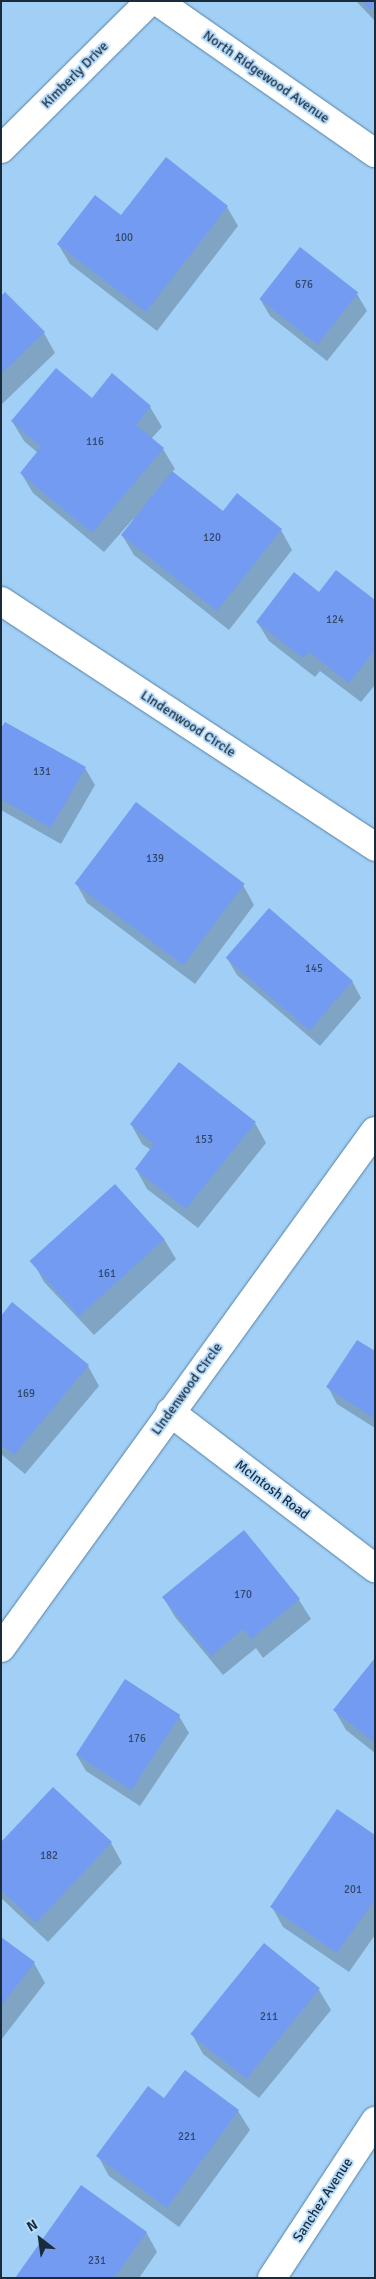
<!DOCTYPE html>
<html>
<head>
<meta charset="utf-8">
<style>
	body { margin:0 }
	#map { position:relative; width:376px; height:2279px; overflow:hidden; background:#a1cff6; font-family:Signika,sans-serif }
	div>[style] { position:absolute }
	.shadow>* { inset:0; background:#0003 }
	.building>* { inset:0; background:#739bf2; transform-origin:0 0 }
	.roads { filter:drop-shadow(0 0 1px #5681a5) drop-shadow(0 0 1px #5681a5) }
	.street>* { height:28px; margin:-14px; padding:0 14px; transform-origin:14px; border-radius:14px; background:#fff }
	.secondary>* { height:28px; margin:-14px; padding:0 14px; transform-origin:14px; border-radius:14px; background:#fff }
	span { translate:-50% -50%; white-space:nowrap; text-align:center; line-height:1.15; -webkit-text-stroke:4px #b6dbfb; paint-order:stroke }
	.number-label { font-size:11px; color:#304869 }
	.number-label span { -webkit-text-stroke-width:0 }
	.street-label { font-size:14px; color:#1a2c3b }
	.frame { position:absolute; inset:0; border:2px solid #1a2c3b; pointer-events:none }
	.north { position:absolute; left:15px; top:2214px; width:50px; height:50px; -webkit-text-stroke:4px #b6dbfb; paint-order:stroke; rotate:330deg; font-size:14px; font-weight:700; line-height:20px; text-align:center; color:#1a2c3b }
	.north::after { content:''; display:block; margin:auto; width:18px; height:22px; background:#1a2c3b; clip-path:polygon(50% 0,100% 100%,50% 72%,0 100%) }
</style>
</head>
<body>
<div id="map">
	<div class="shadow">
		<i style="clip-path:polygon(356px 1px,375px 1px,375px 21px)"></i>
		<i style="clip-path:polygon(227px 207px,238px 226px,157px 331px,70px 264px,58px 244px,121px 217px)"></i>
		<i style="clip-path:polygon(357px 294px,367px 311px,327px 361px,270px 316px,260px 299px)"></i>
		<i style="clip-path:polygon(1px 298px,44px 333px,55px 353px,1px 405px)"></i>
		<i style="clip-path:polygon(92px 399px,150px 407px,162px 427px,151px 439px,163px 449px,175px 469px,172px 472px,223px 513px,281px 530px,292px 550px,229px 630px,134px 555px,122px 535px,134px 520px,133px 519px,104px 552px,33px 493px,21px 473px,38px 453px,24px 441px,12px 421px)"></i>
		<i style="clip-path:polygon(319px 594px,375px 602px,375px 685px,361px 702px,320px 671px,315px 677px,269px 641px,257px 622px)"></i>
		<i style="clip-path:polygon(1px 731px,85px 768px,95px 785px,61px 844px,1px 810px)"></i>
		<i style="clip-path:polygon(76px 883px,243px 885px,254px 905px,195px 984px,87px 903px)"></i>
		<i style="clip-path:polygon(227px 958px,352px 981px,361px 998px,320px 1046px,237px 975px)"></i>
		<i style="clip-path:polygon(255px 1123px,266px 1143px,198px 1228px,147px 1189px,136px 1169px,151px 1150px,142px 1144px,131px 1124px)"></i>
		<i style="clip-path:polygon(164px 1239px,176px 1259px,94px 1335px,44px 1282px,33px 1262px)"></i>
		<i style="clip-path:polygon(1px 1318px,88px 1366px,99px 1386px,25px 1474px,1px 1454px)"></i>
		<i style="clip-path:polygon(375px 1353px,375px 1428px,337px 1404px,328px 1387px)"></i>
		<i style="clip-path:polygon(244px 1532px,299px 1600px,311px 1619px,263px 1658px,256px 1648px,223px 1675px,175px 1617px,163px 1597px)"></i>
		<i style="clip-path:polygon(375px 1660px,375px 1753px,346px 1730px,335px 1711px)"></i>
		<i style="clip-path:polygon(179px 1716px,189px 1733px,140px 1806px,86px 1771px,76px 1754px)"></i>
		<i style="clip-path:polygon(375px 1837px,375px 1935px,349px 1972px,283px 1927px,272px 1907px)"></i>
		<i style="clip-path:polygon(111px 1843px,122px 1863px,48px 1942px,1px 1898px,1px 1844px)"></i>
		<i style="clip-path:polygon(1px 1938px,34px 1963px,45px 1983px,1px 2040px)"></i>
		<i style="clip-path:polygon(319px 1990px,331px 2010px,259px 2098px,203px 2054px,192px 2034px)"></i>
		<i style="clip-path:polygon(164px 2099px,238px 2111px,250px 2130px,179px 2227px,109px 2176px,98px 2156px)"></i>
		<i style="clip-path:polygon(146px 2232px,157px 2252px,139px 2278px,17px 2278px)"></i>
	</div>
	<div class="building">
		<i style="clip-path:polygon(362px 1px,375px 1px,375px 5px,370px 10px)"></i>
		<i style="clip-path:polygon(166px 157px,228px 206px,146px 312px,57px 244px,95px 195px,121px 215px)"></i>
		<i style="left:300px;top:247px;width:74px;height:66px;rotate:38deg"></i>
		<i style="clip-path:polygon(5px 292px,45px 332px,1px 374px,1px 296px)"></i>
		<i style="clip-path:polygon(56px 368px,92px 398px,112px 373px,151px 406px,136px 425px,164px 448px,92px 533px,20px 473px,41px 447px,11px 421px)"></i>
		<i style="clip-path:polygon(172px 471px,223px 511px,237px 493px,282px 529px,217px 611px,121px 535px)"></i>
		<i style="clip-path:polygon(336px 570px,375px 600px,375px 650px,349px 683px,309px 652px,303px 658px,256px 622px,294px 572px,319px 592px)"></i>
		<i style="clip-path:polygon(5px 722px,86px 767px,51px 828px,1px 799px,1px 728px)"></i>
		<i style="left:136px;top:802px;width:136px;height:102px;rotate:37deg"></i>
		<i style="left:269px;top:908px;width:111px;height:66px;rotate:41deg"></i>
		<i style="clip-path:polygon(179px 1062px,256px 1122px,186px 1209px,135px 1169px,154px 1144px,130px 1124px)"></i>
		<i style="left:115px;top:1184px;width:74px;height:115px;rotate:48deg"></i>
		<i style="clip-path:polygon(12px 1302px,89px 1365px,14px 1455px,1px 1445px,1px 1316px)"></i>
		<i style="clip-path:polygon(357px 1340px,375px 1351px,375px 1419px,326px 1387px)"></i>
		<i style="clip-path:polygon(244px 1530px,300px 1599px,251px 1639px,243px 1629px,211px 1656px,162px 1597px)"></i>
		<i style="clip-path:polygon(375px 1658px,375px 1743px,333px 1710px)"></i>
		<i style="left:125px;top:1679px;width:66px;height:90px;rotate:33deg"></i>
		<i style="clip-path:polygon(53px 1787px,112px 1842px,36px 1923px,1px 1890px,1px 1842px)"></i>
		<i style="clip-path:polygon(337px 1809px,375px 1835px,375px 1899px,337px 1953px,270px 1907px)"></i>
		<i style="clip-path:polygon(1px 1937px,35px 1962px,1px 2006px)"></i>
		<i style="left:264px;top:1943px;width:72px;height:117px;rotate:39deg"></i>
		<i style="clip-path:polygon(185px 2070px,239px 2110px,167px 2208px,96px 2156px,148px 2086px,164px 2098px)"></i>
		<i style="clip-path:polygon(81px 2185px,147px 2232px,114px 2278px,15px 2278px)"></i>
	</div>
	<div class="roads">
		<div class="street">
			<i style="left:1px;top:149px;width:210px;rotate:-44.8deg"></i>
			<i style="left:1px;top:601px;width:448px;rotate:33.3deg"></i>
			<i style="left:170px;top:1412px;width:258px;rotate:37.3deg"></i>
			<i style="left:1px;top:1648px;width:638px;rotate:-54.12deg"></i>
		</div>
		<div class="secondary">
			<i style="left:157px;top:1px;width:266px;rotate:34.9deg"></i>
			<i style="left:272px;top:2278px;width:188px;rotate:-56.7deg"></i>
		</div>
	</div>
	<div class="number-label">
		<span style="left:124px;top:238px">100</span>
		<span style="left:304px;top:285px">676</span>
		<span style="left:95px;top:442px">116</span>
		<span style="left:212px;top:538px">120</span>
		<span style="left:335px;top:620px">124</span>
		<span style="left:42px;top:772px">131</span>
		<span style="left:155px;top:859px">139</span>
		<span style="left:314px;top:969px">145</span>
		<span style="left:204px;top:1140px">153</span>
		<span style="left:107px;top:1274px">161</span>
		<span style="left:26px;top:1394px">169</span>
		<span style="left:243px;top:1595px">170</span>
		<span style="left:137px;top:1739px">176</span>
		<span style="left:49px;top:1856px">182</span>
		<span style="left:353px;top:1890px">201</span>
		<span style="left:269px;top:2017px">211</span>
		<span style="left:187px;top:2137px">221</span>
		<span style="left:97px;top:2261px">231</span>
	</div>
	<div class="street-label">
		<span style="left:75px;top:75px;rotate:-45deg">Kimberly Drive</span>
		<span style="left:266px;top:77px;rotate:35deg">North Ridgewood Avenue</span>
		<span style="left:188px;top:724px;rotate:33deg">Lindenwood Circle</span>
		<span style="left:187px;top:1389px;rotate:-54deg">Lindenwood Circle</span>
		<span style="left:272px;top:1490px;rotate:37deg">McIntosh Road</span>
		<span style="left:323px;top:2200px;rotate:-57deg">Sanchez Avenue</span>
	</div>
	<div class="frame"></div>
	<div class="north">N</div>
</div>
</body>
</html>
